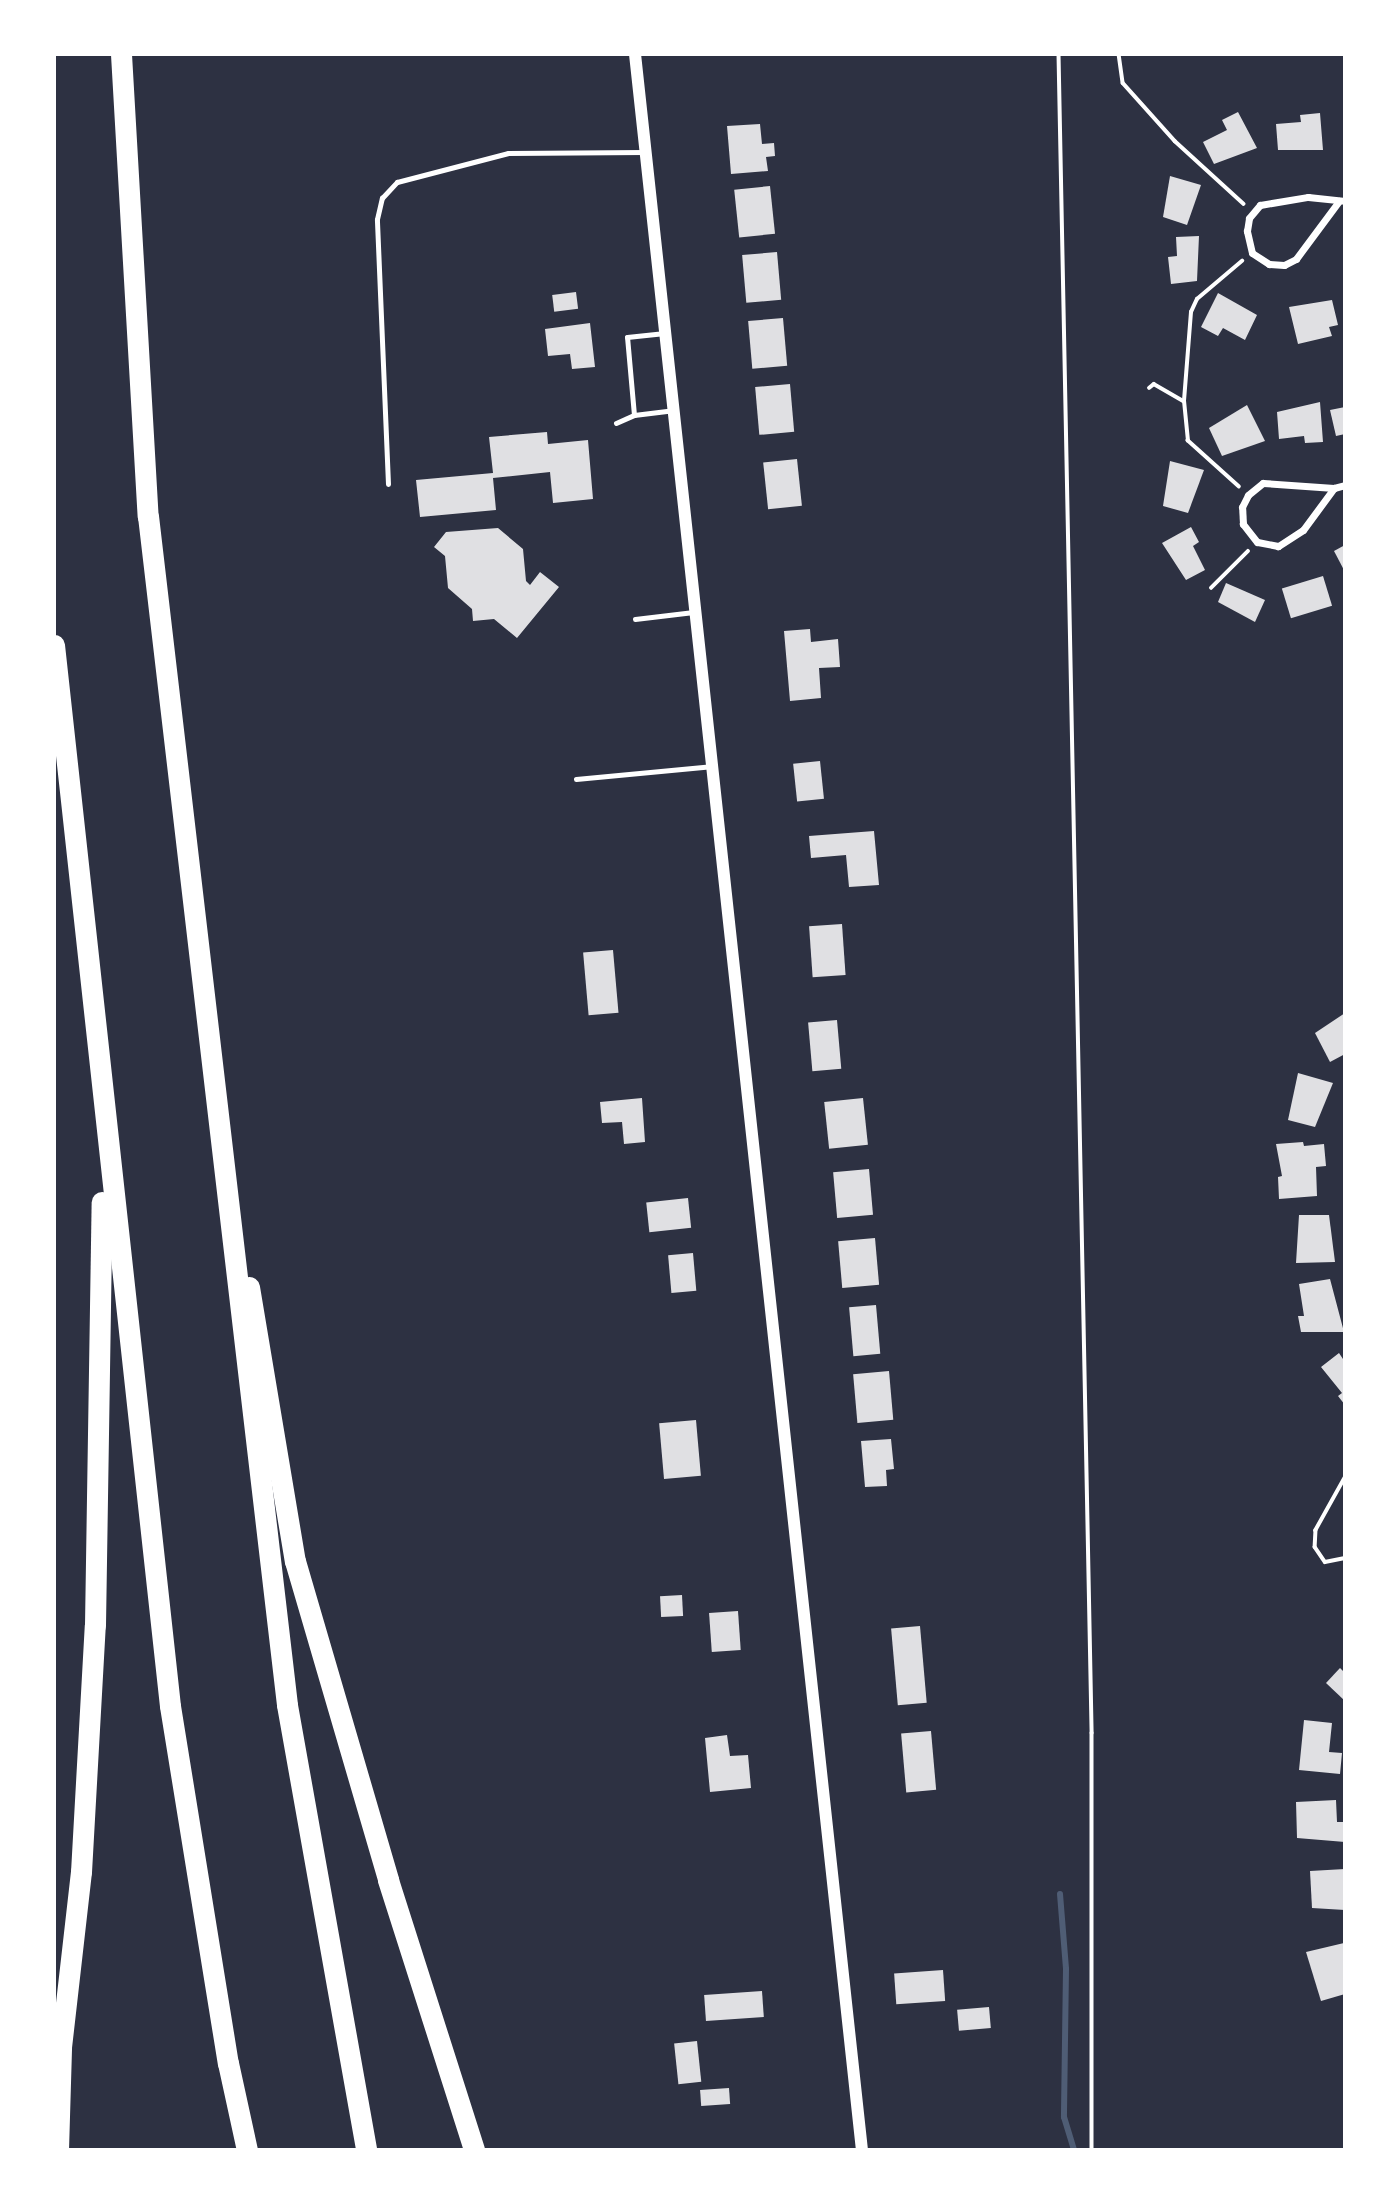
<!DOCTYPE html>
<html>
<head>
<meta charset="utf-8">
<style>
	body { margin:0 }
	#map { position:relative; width:1399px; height:2204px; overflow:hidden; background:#2d3142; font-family:"IBM Plex Serif",serif }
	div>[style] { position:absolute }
	.stream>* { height:6px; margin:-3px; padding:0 3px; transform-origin:3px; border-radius:3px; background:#4f5d75 }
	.building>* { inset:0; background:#e0e0e3; transform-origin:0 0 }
	.path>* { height:3.5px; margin:-1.75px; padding:0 1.75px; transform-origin:1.75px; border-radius:1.75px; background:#fff }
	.service>* { height:5px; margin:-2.5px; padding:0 2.5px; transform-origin:2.5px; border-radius:2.5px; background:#fff }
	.minor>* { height:7px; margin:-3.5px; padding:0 3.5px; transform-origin:3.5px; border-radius:3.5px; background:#fff }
	.tertiary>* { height:12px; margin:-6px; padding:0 6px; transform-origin:6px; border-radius:6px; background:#fff }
	.motorway>* { height:21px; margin:-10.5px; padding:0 10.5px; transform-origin:10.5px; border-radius:10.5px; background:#fff }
	span { translate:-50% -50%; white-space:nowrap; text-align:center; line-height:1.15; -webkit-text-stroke:5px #fff; paint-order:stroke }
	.frame { position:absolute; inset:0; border:56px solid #fff; pointer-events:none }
</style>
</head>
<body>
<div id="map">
	<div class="stream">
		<i style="left:1060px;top:1894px;width:75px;rotate:85.4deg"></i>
		<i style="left:1066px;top:1969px;width:148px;rotate:90.8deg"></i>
		<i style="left:1064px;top:2117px;width:34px;rotate:73deg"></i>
	</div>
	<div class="building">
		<i style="clip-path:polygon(1238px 112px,1257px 148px,1214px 164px,1203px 142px,1227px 130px,1222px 120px)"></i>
		<i style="clip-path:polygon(1320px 113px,1323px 150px,1278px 150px,1276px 124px,1301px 122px,1300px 115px)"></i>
		<i style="clip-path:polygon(760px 124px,762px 144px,774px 143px,775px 156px,766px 157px,768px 171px,731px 174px,727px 126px)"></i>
		<i style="clip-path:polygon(1170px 176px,1201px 185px,1187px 225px,1163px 217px)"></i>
		<i style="left:770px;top:186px;width:48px;height:36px;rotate:84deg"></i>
		<i style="clip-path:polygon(1199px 236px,1197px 281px,1171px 284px,1168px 257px,1177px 256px,1176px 237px)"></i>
		<i style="left:777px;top:252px;width:48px;height:35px;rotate:85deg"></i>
		<i style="left:576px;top:292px;width:17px;height:24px;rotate:83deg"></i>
		<i style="clip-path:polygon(1218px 293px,1257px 315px,1245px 340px,1223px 328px,1218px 336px,1201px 327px)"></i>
		<i style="clip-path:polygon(1332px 300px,1338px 325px,1329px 327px,1332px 336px,1298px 344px,1289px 307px)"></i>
		<i style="left:783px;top:318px;width:48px;height:35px;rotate:85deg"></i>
		<i style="clip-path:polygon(590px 323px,595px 367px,572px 369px,570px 354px,548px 356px,545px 329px)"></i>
		<i style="left:790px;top:384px;width:48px;height:35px;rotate:85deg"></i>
		<i style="clip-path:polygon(1320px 402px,1323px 442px,1305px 443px,1304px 436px,1279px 439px,1277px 412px)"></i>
		<i style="clip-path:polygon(1247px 405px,1265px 441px,1222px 456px,1209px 428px)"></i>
		<i style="clip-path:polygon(1345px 407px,1345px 434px,1336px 436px,1330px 410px)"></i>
		<i style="clip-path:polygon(547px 432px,548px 444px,588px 440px,593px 499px,553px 503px,550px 472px,493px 478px,496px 510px,420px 517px,416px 480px,493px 473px,489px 437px)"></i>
		<i style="left:797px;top:459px;width:47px;height:34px;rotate:84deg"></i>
		<i style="clip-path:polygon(1170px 461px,1204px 470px,1188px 513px,1163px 506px)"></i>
		<i style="clip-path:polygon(1191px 527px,1199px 542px,1193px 546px,1205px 570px,1186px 580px,1162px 543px)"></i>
		<i style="clip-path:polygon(498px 528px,523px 549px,526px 581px,530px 585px,540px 572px,559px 587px,517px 638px,494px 619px,473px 621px,472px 609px,448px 588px,445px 556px,434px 547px,446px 532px)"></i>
		<i style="clip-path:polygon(1345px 545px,1345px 572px,1334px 551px)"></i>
		<i style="left:1323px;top:576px;width:31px;height:43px;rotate:73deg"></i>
		<i style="clip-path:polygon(1226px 583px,1265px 600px,1255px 622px,1218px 602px)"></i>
		<i style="clip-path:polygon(810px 629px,811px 642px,838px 639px,840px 667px,819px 668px,821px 698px,790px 701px,784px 631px)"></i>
		<i style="left:820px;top:761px;width:38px;height:27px;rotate:84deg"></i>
		<i style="clip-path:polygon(874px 831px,879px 885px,849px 887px,846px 855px,811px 858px,809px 836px)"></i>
		<i style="left:842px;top:924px;width:51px;height:33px;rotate:86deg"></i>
		<i style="left:613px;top:950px;width:63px;height:30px;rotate:85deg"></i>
		<i style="clip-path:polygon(1345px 1013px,1345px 1054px,1330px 1062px,1315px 1033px)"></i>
		<i style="left:837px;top:1020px;width:49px;height:29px;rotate:85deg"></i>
		<i style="clip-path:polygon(1298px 1073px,1333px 1083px,1315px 1127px,1288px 1120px)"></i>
		<i style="clip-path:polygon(642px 1098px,645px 1142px,624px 1144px,622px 1122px,602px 1123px,600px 1102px)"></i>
		<i style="left:863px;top:1098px;width:47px;height:39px;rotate:84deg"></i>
		<i style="clip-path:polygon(1303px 1142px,1304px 1146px,1324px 1144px,1326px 1166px,1316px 1167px,1317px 1196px,1279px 1199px,1278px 1177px,1282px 1176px,1276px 1144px)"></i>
		<i style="left:869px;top:1169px;width:46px;height:36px;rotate:85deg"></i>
		<i style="left:688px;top:1198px;width:30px;height:42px;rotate:84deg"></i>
		<i style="clip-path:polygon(1299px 1215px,1329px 1215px,1335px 1262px,1296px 1263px)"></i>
		<i style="left:875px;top:1238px;width:47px;height:37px;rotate:85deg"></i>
		<i style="left:693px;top:1253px;width:38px;height:25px;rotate:85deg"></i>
		<i style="clip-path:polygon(1330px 1279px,1344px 1332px,1301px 1332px,1298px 1316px,1304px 1316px,1299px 1284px)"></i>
		<i style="left:876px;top:1305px;width:49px;height:27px;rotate:85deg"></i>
		<i style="clip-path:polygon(1339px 1353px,1345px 1362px,1345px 1405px,1338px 1396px,1342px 1393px,1321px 1367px)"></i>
		<i style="left:889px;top:1371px;width:49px;height:36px;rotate:85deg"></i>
		<i style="left:696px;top:1420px;width:56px;height:37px;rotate:85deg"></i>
		<i style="clip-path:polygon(891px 1439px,894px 1469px,886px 1470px,887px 1486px,865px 1487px,861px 1441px)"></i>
		<i style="left:682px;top:1595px;width:21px;height:22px;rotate:87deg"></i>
		<i style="left:738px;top:1611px;width:39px;height:29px;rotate:86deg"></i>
		<i style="left:920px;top:1626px;width:77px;height:29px;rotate:85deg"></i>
		<i style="clip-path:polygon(1340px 1668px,1345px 1673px,1345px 1701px,1326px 1683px)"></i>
		<i style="clip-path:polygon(1304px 1720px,1332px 1723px,1329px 1752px,1342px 1753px,1340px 1774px,1299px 1770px)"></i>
		<i style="left:931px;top:1731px;width:59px;height:30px;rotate:85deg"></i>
		<i style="clip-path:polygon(727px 1735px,730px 1756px,748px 1755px,751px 1788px,710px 1792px,705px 1738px)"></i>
		<i style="clip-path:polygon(1336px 1800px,1337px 1822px,1345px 1822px,1345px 1842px,1297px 1838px,1296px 1802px)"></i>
		<i style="clip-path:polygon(1345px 1869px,1345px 1910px,1312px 1908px,1310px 1871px)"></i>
		<i style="clip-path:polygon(1344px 1943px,1345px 1994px,1321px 2001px,1306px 1952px)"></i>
		<i style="left:943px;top:1970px;width:31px;height:49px;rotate:86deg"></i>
		<i style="left:762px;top:1991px;width:26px;height:58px;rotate:86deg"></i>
		<i style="left:989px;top:2007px;width:21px;height:32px;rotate:85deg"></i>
		<i style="left:697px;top:2041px;width:41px;height:23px;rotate:84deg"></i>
		<i style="left:729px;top:2088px;width:16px;height:29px;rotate:86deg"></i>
	</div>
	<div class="path">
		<i style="left:1059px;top:54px;width:1679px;rotate:88.87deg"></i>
		<i style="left:1092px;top:1733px;width:417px;rotate:90deg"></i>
		<i style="left:1119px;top:54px;width:29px;rotate:82deg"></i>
		<i style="left:1123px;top:83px;width:78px;rotate:48.1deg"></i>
		<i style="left:1175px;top:141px;width:93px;rotate:42.4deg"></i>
		<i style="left:1149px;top:388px;width:6px;rotate:-39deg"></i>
		<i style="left:1154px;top:384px;width:34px;rotate:30deg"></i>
		<i style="left:1239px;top:487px;width:69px;rotate:-138deg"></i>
		<i style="left:1188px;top:441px;width:40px;rotate:-95.7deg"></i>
		<i style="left:1184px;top:401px;width:89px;rotate:-85.5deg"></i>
		<i style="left:1191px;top:312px;width:14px;rotate:-65deg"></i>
		<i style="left:1197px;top:299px;width:59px;rotate:-40.2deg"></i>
		<i style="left:1211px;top:588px;width:52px;rotate:-45deg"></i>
		<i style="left:1345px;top:1478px;width:60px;rotate:119.1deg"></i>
		<i style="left:1316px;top:1530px;width:17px;rotate:93deg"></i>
		<i style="left:1315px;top:1547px;width:18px;rotate:56deg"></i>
		<i style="left:1325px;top:1562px;width:20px;rotate:-11deg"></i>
	</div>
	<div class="service">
		<i style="left:634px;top:415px;width:78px;rotate:-95.1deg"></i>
		<i style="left:627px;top:337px;width:38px;rotate:-6deg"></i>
		<i style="left:616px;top:423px;width:20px;rotate:-24deg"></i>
		<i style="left:634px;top:415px;width:39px;rotate:-7deg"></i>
		<i style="left:388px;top:484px;width:265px;rotate:-92.4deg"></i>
		<i style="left:377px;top:219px;width:22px;rotate:-77deg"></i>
		<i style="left:382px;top:198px;width:22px;rotate:-47deg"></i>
		<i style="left:397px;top:182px;width:115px;rotate:-14.6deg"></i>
		<i style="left:508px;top:153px;width:137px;rotate:-0.4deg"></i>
		<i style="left:635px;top:619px;width:59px;rotate:-6.8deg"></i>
		<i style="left:576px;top:779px;width:138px;rotate:-5.4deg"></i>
	</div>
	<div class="minor">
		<i style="left:1339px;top:201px;width:72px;rotate:126.6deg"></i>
		<i style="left:1296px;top:259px;width:13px;rotate:153deg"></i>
		<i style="left:1284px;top:265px;width:15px;rotate:-176deg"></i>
		<i style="left:1269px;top:264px;width:20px;rotate:-147deg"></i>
		<i style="left:1252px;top:253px;width:23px;rotate:-103deg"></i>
		<i style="left:1247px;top:231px;width:13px;rotate:-81deg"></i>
		<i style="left:1249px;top:218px;width:17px;rotate:-50deg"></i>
		<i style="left:1260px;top:205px;width:49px;rotate:-9.5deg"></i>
		<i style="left:1308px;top:197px;width:37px;rotate:6deg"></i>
		<i style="left:1334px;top:488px;width:52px;rotate:126.4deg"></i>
		<i style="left:1303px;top:530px;width:30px;rotate:147deg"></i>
		<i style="left:1278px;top:546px;width:21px;rotate:-169deg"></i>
		<i style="left:1257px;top:542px;width:23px;rotate:-128deg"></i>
		<i style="left:1243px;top:524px;width:17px;rotate:-93deg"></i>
		<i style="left:1242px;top:507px;width:13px;rotate:-63deg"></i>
		<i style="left:1248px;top:495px;width:19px;rotate:-39deg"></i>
		<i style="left:1263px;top:483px;width:71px;rotate:4deg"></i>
		<i style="left:1334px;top:488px;width:11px;rotate:-15deg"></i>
	</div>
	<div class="tertiary">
		<i style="left:635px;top:54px;width:2108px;rotate:83.82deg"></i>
	</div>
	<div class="motorway">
		<i style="left:121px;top:54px;width:463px;rotate:86.7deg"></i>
		<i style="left:148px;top:516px;width:1197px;rotate:83.33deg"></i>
		<i style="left:287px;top:1705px;width:452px;rotate:79.9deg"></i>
		<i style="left:54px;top:645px;width:1067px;rotate:83.76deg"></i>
		<i style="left:170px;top:1706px;width:362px;rotate:80.8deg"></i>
		<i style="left:228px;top:2063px;width:89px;rotate:77.7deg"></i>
		<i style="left:249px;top:1287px;width:278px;rotate:80.5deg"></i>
		<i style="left:295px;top:1561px;width:332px;rotate:73.7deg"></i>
		<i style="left:388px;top:1880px;width:283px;rotate:72.3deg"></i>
		<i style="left:58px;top:2150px;width:103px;rotate:-88.3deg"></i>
		<i style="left:61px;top:2047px;width:176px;rotate:-83.5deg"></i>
		<i style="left:81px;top:1872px;width:247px;rotate:-86.8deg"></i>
		<i style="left:95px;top:1625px;width:423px;rotate:-89.1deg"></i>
	</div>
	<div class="frame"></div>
</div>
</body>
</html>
